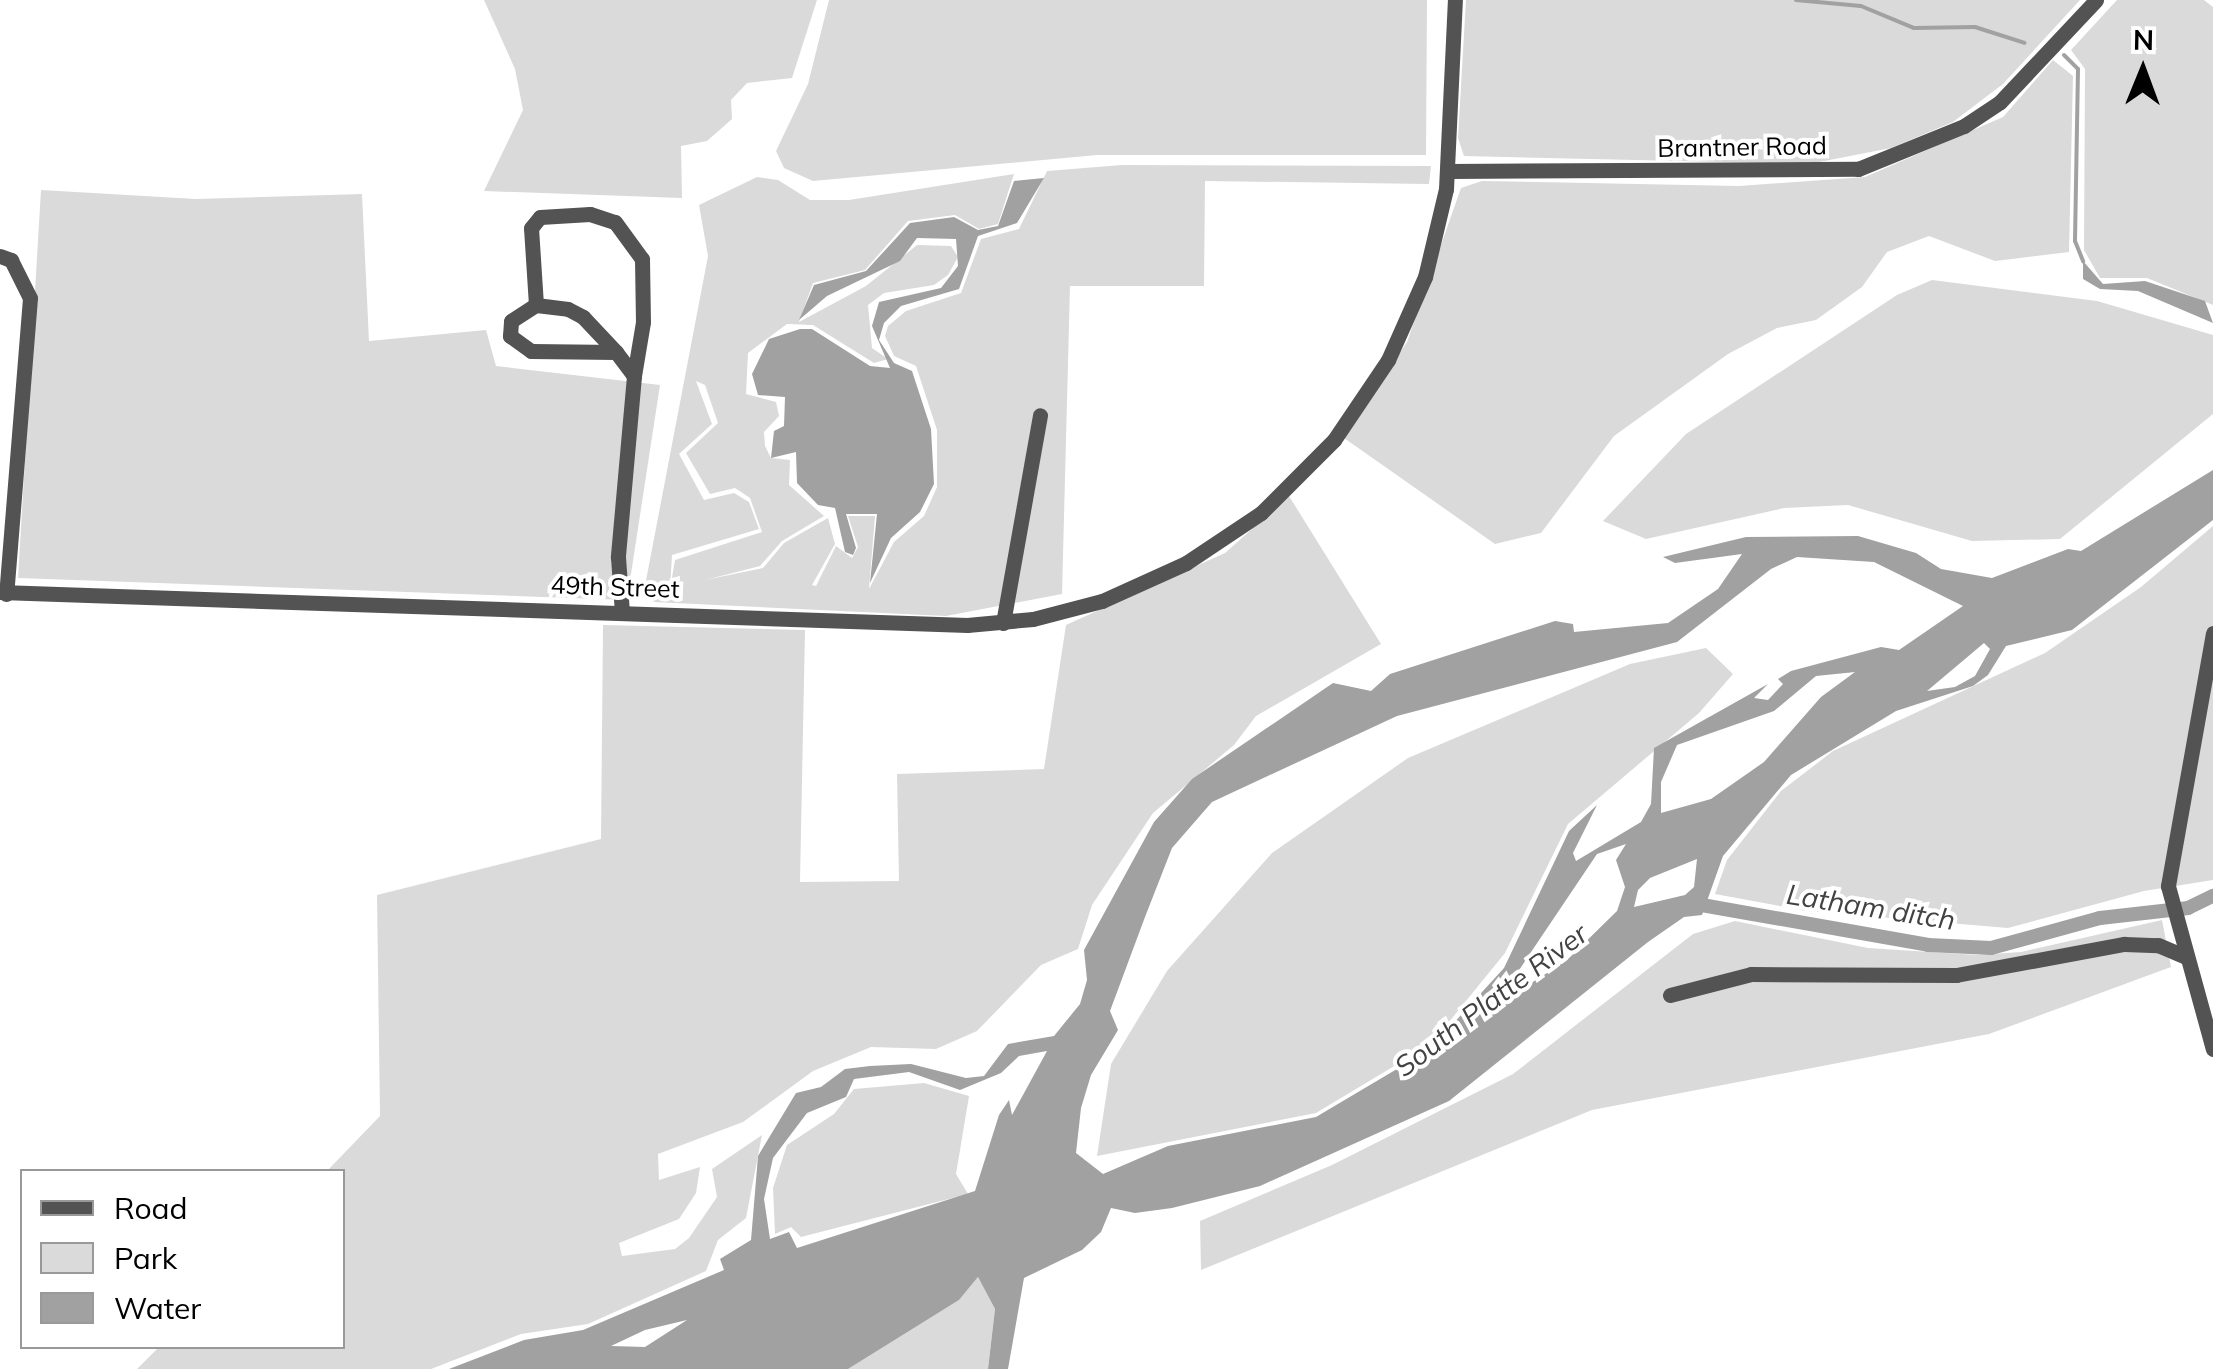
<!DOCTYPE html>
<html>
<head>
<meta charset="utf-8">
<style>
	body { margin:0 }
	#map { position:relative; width:2213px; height:1369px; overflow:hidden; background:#fff; font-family:Mulish,sans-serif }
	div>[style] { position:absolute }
	.green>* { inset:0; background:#dadada }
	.water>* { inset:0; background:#a1a1a1 }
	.stream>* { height:4px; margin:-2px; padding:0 2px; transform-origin:2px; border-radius:2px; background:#a1a1a1 }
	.canal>* { height:14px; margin:-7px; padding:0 7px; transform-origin:7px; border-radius:7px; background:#a1a1a1 }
	.minor>* { height:15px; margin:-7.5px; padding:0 7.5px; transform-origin:7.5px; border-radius:7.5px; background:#535353 }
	span { translate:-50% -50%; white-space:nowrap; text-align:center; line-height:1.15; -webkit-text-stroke:8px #fff; paint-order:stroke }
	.street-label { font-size:25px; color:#000 }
	.water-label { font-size:28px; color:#424242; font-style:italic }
	.legend { position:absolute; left:20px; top:1169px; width:325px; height:180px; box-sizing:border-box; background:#fff; border:2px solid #999; margin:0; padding:12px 18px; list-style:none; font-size:30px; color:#000 }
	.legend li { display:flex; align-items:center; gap:20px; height:50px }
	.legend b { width:50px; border:2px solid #999 }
	.north { position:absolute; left:2093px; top:20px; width:100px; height:100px; -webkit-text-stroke:8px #fff; paint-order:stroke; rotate:1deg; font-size:28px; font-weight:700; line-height:40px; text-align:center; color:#000 }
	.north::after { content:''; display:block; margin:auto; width:35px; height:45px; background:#000; clip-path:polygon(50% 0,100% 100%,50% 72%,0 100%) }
</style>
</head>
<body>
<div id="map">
	<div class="green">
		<i style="clip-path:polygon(484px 0,817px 0,792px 78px,747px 83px,731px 100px,732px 119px,707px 141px,681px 146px,682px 198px,484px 191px,523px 110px,515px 69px)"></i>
		<i style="clip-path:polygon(829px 0,1427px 0,1426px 155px,1097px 155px,813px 181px,784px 168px,776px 151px,808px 84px)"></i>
		<i style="clip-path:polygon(1466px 0,2080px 0,2003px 84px,1953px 122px,1891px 148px,1809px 164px,1464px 156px,1458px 138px)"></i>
		<i style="clip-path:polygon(2117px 0,2204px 0,2213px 7px,2213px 305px,2147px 278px,2100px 278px,2084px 250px,2085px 69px,2071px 50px)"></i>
		<i style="clip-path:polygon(2053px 60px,2073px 76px,2069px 252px,1995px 261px,1929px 236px,1887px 252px,1862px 287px,1816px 320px,1777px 328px,1728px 354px,1614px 436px,1541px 533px,1495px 544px,1344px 438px,1407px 342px,1461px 188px,1482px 181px,1739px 186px,1865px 177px,2003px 117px)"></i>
		<i style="clip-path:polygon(evenodd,1122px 165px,1431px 166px,1429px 184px,1205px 181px,1204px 286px,1070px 286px,1062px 594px,946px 616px,654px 602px,644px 591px,708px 256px,699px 205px,757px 177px,778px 180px,810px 200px,849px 200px,1014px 174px,998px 224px,979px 229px,955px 215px,908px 221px,865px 270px,813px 283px,799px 322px,866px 286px,917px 245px,951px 246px,958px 257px,948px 275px,934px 285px,884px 293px,868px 305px,872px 348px,888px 359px,874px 363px,813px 325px,787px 324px,748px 353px,746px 394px,776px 402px,779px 416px,764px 432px,765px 446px,771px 458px,790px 460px,789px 485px,824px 516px,782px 541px,760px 566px,705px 580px,763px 568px,784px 543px,828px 518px,835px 544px,812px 585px,816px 586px,836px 546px,852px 558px,858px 547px,848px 516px,875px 516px,869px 589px,894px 542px,924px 516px,937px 487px,937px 430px,916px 366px,894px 356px,885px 336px,888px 326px,906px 311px,961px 293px,981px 239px,1019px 229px,1047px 171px,1122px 165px,696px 381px,705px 385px,718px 423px,686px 453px,710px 494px,735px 488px,750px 498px,762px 532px,675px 560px,670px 589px,672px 555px,759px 529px,749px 502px,734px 493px,704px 500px,679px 454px,712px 424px,696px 381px)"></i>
		<i style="clip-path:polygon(41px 190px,196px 199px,362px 194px,369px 341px,486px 330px,496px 366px,660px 385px,627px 600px,18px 578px)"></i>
		<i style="clip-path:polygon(1932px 280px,2097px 301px,2213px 335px,2213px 414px,2060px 539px,1972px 541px,1848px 505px,1784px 508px,1646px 539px,1603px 521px,1686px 434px,1897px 295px)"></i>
		<i style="clip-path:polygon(1289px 496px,1381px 644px,1256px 716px,1234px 745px,1153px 813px,1092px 905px,1078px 949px,1041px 965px,977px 1031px,936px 1049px,871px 1047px,813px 1071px,743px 1122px,658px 1154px,659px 1180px,700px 1167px,696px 1193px,679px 1219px,619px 1243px,622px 1256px,675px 1249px,689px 1238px,717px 1197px,712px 1169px,762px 1135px,746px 1218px,718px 1240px,706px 1271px,588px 1324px,521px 1334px,431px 1369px,137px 1369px,159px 1347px,342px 1346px,342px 1172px,327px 1171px,380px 1116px,377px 895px,601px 839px,603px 625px,805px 630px,800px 882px,899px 881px,897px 774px,1044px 769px,1066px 625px,1225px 553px)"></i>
		<i style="clip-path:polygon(2213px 526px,2213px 880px,2144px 891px,2008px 928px,1807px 911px,1715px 894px,1727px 860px,1781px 791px,1833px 751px,2045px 653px,2141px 587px)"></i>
		<i style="clip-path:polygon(1706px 648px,1733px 674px,1699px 713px,1568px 824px,1505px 953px,1431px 1044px,1316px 1113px,1097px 1156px,1111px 1064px,1167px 971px,1272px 853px,1408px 758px,1630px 664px)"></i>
		<i style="clip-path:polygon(2162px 920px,2171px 967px,1989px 1034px,1592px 1110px,1201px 1270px,1200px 1221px,1332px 1165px,1513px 1074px,1693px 934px,1735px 921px,1868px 948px,1977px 955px,2021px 952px)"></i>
		<i style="clip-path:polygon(924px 1083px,969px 1096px,956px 1174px,968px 1194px,801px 1237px,791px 1227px,775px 1234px,773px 1188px,787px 1145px,834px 1114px,854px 1089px)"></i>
		<i style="clip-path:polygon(978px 1277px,995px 1309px,988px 1369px,848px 1369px,959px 1300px)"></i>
	</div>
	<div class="water">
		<i style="clip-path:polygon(1044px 178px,1017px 223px,978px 236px,959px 289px,901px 306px,884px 323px,879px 340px,894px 363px,912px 371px,931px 429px,934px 484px,920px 512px,891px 538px,870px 583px,877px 514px,846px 514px,856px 548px,853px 555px,845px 552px,835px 508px,818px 505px,797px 483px,796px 452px,771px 458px,774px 431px,784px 426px,785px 397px,758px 395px,752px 374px,769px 339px,800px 329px,812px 329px,870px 366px,890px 368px,872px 326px,879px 302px,941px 288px,958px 266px,956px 239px,917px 238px,900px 261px,827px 296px,799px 320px,814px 285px,866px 271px,910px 223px,954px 217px,978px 230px,998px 226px,1014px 181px)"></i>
		<i style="clip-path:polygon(2083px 261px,2103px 284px,2145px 281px,2205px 301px,2213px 323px,2138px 291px,2100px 289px,2083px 279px)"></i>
		<i style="clip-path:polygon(evenodd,2213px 470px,2213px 520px,2072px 630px,2006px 646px,1988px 675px,1973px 686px,1896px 711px,1791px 775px,1723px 856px,1702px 915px,1684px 917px,1648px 942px,1449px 1101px,1260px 1186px,1172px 1208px,1135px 1213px,1111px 1208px,1101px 1232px,1082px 1250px,1024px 1278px,1008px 1369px,988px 1369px,995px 1309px,978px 1277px,959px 1300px,848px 1369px,449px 1369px,524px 1340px,583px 1330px,724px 1270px,720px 1259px,751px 1240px,758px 1156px,796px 1093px,821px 1087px,845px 1069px,870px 1066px,911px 1064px,966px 1078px,984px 1076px,1008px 1044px,1054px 1036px,1080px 1004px,1087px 980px,1084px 950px,1154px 822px,1192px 779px,1333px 683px,1371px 691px,1390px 674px,1555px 621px,1573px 624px,1574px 632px,1668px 623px,1718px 589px,1742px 554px,1675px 563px,1663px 557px,1746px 537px,1858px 536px,1916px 553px,1941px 569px,1992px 578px,2068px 549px,2081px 551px,2213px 470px,1797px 557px,1874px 562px,1963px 606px,1899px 650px,1881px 647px,1791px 671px,1778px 679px,1783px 684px,1768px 700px,1754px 698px,1768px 684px,1654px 748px,1651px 804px,1641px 822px,1576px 861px,1573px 853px,1597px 805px,1569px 831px,1504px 968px,1429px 1050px,1316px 1117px,1168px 1146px,1103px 1174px,1076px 1153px,1081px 1108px,1091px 1075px,1118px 1030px,1110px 1011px,1145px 917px,1172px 848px,1212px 802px,1397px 716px,1677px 642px,1771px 569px,1797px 557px,2213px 470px,1984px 643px,1990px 649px,1975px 676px,1955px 687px,1927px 691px,1984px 643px,2213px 470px,1855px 672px,1821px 697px,1764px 762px,1711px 799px,1661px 813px,1661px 782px,1677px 745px,1774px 711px,1816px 676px,1855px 672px,2213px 470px,1626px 844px,1616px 860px,1625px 887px,1617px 911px,1566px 961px,1528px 985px,1515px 976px,1597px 854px,1626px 844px,2213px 470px,1697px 859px,1694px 887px,1685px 895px,1634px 907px,1638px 890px,1650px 878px,1697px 859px,2213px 470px,1047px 1051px,1012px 1115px,1009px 1100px,999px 1115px,975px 1191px,797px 1248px,789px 1232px,770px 1239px,764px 1199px,773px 1158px,807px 1113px,846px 1097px,854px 1079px,909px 1072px,960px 1090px,1001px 1073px,1019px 1056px,1047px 1051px,2213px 470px,687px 1320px,645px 1347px,611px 1346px,645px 1330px,687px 1320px)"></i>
	</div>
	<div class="stream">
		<i style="left:1796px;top:0;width:65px;rotate:5.3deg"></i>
		<i style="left:1861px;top:6px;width:57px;rotate:22.5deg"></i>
		<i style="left:1914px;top:28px;width:61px;rotate:-0.9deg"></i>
		<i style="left:1975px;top:27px;width:52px;rotate:17.7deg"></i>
		<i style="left:2064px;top:55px;width:20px;rotate:45deg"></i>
		<i style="left:2078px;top:69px;width:172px;rotate:91deg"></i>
		<i style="left:2075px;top:241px;width:22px;rotate:68deg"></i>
	</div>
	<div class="canal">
		<i style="left:1696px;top:904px;width:236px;rotate:10deg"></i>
		<i style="left:1928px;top:945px;width:63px;rotate:2.7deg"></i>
		<i style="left:1991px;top:948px;width:113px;rotate:-15.4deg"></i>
		<i style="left:2100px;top:918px;width:89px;rotate:-6.5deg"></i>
		<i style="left:2188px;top:908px;width:28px;rotate:-26deg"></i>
	</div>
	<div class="minor">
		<i style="left:1448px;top:171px;width:410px;rotate:-0.3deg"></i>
		<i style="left:1858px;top:169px;width:114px;rotate:-22.1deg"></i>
		<i style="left:1964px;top:126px;width:43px;rotate:-33.7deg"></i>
		<i style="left:2000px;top:102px;width:140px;rotate:-46.7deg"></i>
		<i style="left:0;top:256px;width:12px;rotate:20deg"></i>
		<i style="left:11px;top:260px;width:42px;rotate:63.4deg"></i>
		<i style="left:30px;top:298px;width:297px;rotate:94.6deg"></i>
		<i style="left:536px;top:305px;width:77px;rotate:-93.7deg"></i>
		<i style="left:531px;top:228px;width:14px;rotate:-51deg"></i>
		<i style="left:540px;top:217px;width:50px;rotate:-3.4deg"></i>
		<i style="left:590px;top:214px;width:26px;rotate:18deg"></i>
		<i style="left:615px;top:222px;width:46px;rotate:53.9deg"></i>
		<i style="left:642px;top:259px;width:63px;rotate:89.1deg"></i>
		<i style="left:643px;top:322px;width:55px;rotate:99.5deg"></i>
		<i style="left:616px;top:352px;width:85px;rotate:-179.3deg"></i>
		<i style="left:531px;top:351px;width:26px;rotate:-144deg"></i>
		<i style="left:510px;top:336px;width:15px;rotate:-86deg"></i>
		<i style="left:511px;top:321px;width:30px;rotate:-33deg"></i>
		<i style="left:536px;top:305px;width:32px;rotate:7deg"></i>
		<i style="left:568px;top:309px;width:17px;rotate:28deg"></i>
		<i style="left:583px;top:317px;width:48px;rotate:46.7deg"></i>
		<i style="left:616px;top:352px;width:30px;rotate:53deg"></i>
		<i style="left:634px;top:376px;width:182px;rotate:95.1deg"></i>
		<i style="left:618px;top:557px;width:56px;rotate:85.9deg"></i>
		<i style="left:0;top:592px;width:968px;rotate:1.95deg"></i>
		<i style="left:967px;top:625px;width:66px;rotate:-5.2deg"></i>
		<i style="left:1033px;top:619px;width:71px;rotate:-14.6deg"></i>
		<i style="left:1102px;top:601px;width:92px;rotate:-24.3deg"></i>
		<i style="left:1186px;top:563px;width:90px;rotate:-33.7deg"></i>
		<i style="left:1261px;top:513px;width:103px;rotate:-45deg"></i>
		<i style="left:1334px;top:440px;width:97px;rotate:-56deg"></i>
		<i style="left:1388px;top:360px;width:91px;rotate:-66deg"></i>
		<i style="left:1425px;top:277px;width:90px;rotate:-76.6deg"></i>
		<i style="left:1446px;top:189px;width:189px;rotate:-87.3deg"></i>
		<i style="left:1003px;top:623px;width:211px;rotate:-79.9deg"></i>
		<i style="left:2213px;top:633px;width:257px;rotate:100.1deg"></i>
		<i style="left:2168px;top:886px;width:169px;rotate:74.6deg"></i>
		<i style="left:1670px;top:995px;width:84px;rotate:-14.5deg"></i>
		<i style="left:1751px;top:974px;width:205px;rotate:0.3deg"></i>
		<i style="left:1956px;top:975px;width:171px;rotate:-10.5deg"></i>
		<i style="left:2124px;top:944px;width:34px;rotate:2deg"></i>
		<i style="left:2158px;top:945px;width:30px;rotate:23deg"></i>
	</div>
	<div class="street-label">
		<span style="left:1742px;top:147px;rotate:-1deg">Brantner Road</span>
		<span style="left:615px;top:587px;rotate:2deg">49th Street</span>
	</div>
	<div class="water-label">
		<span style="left:1871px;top:907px;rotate:9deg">Latham ditch</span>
		<span style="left:1491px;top:1000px;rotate:-37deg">South Platte River</span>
	</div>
	<ul class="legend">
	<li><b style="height:12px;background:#535353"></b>Road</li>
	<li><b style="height:28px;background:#dadada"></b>Park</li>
	<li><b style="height:28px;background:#a1a1a1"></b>Water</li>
	</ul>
	<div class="north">N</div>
</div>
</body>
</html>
